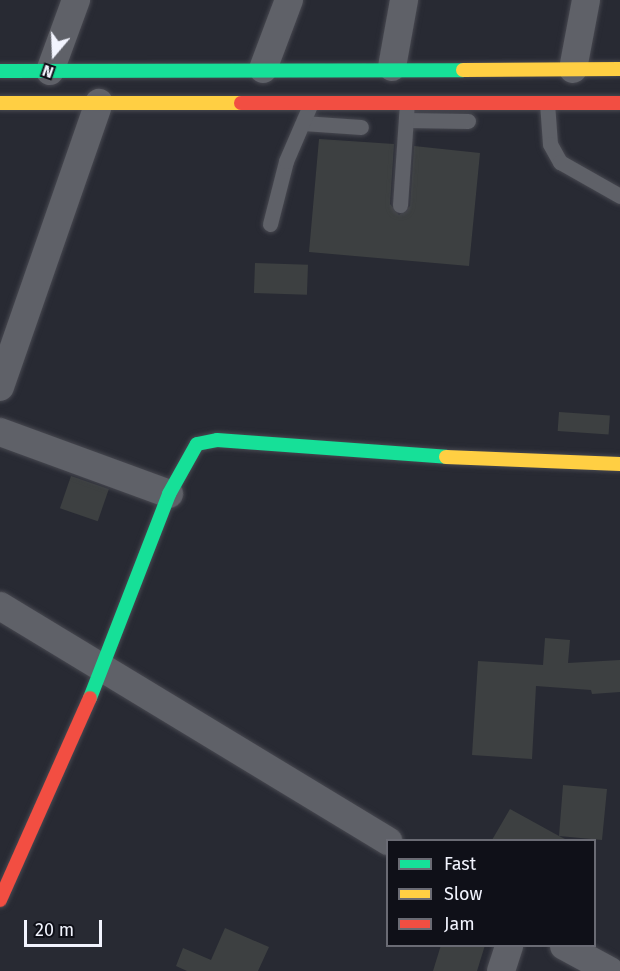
<!DOCTYPE html>
<html>
<head>
<meta charset="utf-8">
<style>
	body { margin:0 }
	#map { position:relative; width:620px; height:971px; overflow:hidden; background:#282a33; font-family:"Fira Sans",sans-serif }
	div>[style] { position:absolute }
	.building>* { inset:0; background:#3d4041; transform-origin:0 0 }
	.roads { filter:drop-shadow(0 0 2px #474850) drop-shadow(0 0 2px #474850) }
	.lane>* { height:15px; margin:-7.5px; padding:0 7.5px; transform-origin:7.5px; border-radius:7.5px; background:#5f6168 }
	.street>* { height:28px; margin:-14px; padding:0 14px; transform-origin:14px; border-radius:14px; background:#5f6168 }
	.fast>* { height:14px; margin:-7px; padding:0 7px; transform-origin:7px; border-radius:7px; background:#16e098 }
	.slow>* { height:14px; margin:-7px; padding:0 7px; transform-origin:7px; border-radius:7px; background:#ffcf43 }
	.jam>* { height:14px; margin:-7px; padding:0 7px; transform-origin:7px; border-radius:7px; background:#f24e42 }
	span { translate:-50% -50%; white-space:nowrap; text-align:center; line-height:1.15; -webkit-text-stroke:6px #0f1018; paint-order:stroke }
	.legend { position:absolute; left:386px; top:839px; width:210px; height:108px; box-sizing:border-box; background:#0f1018; border:2px solid #6a6b74; margin:0; padding:8px 10px; list-style:none; font-size:18px; color:#f2f4fe }
	.legend li { display:flex; align-items:center; gap:12px; height:30px }
	.legend b { width:30px; border:2px solid #6a6b74 }
	.north { position:absolute; left:24px; top:24px; width:60px; height:60px; -webkit-text-stroke:4px #0f1018; paint-order:stroke; rotate:199deg; font-size:16px; font-weight:700; line-height:24px; text-align:center; color:#f2f4fe }
	.north::after { content:''; display:block; margin:auto; width:21px; height:27px; background:#f2f4fe; clip-path:polygon(50% 0,100% 100%,50% 72%,0 100%) }
	.scale { position:absolute; left:24px; top:920px; width:78px; height:27px; box-sizing:border-box; border:3px solid #f2f4fe; border-top:0; padding-left:8px; font-size:18px; line-height:21px; white-space:nowrap; color:#f2f4fe; -webkit-text-stroke:4px #0f1018; paint-order:stroke }
</style>
</head>
<body>
<div id="map">
	<div class="building">
		<i style="clip-path:polygon(319px 139px,394px 144px,390px 204px,399px 215px,410px 206px,414px 146px,480px 153px,469px 266px,309px 252px)"></i>
		<i style="left:255px;top:263px;width:53px;height:30px;rotate:2deg"></i>
		<i style="left:559px;top:412px;width:51px;height:19px;rotate:4deg"></i>
		<i style="left:71px;top:476px;width:40px;height:34px;rotate:19deg"></i>
		<i style="clip-path:polygon(545px 638px,570px 640px,568px 663px,620px 660px,620px 692px,592px 694px,591px 690px,536px 686px,532px 759px,472px 755px,478px 661px,543px 665px)"></i>
		<i style="clip-path:polygon(563px 785px,607px 789px,602px 840px,559px 836px,567px 840px,492px 840px,510px 809px,559px 836px)"></i>
		<i style="clip-path:polygon(225px 928px,269px 947px,258px 971px,187px 971px,176px 966px,183px 948px,211px 960px)"></i>
		<i style="clip-path:polygon(441px 945px,485px 945px,477px 971px,433px 971px)"></i>
	</div>
	<div class="roads">
		<div class="lane">
			<i style="left:547px;top:103px;width:41px;rotate:85.8deg"></i>
			<i style="left:550px;top:144px;width:21px;rotate:61deg"></i>
			<i style="left:560px;top:162px;width:69px;rotate:29.5deg"></i>
			<i style="left:406px;top:120px;width:62px;rotate:0.9deg"></i>
			<i style="left:303px;top:123px;width:58px;rotate:3.9deg"></i>
			<i style="left:400px;top:205px;width:102px;rotate:-86.1deg"></i>
			<i style="left:270px;top:224px;width:65px;rotate:-75.7deg"></i>
			<i style="left:286px;top:161px;width:63px;rotate:-66.7deg"></i>
		</div>
		<div class="street">
			<i style="left:392px;top:67px;width:68px;rotate:-79.8deg"></i>
			<i style="left:263px;top:69px;width:74px;rotate:-69.4deg"></i>
			<i style="left:573px;top:69px;width:70px;rotate:-79.3deg"></i>
			<i style="left:50px;top:71px;width:76px;rotate:-69.9deg"></i>
			<i style="left:0;top:387px;width:301px;rotate:-70.8deg"></i>
			<i style="left:0;top:432px;width:180px;rotate:20.1deg"></i>
			<i style="left:0;top:606px;width:454px;rotate:31.2deg"></i>
			<i style="left:564px;top:946px;width:52px;rotate:28.5deg"></i>
			<i style="left:501px;top:971px;width:26px;rotate:-72deg"></i>
		</div>
		<div class="fast">
			<i style="left:0;top:71px;width:463px;rotate:-0.1deg"></i>
			<i style="left:90px;top:698px;width:219px;rotate:-68.8deg"></i>
			<i style="left:169px;top:494px;width:57px;rotate:-60.8deg"></i>
			<i style="left:197px;top:444px;width:20px;rotate:-11deg"></i>
			<i style="left:217px;top:440px;width:230px;rotate:4.2deg"></i>
		</div>
		<div class="slow">
			<i style="left:463px;top:70px;width:157px;rotate:-0.4deg"></i>
			<i style="left:0;top:103px;width:241px"></i>
			<i style="left:446px;top:457px;width:174px;rotate:2.3deg"></i>
		</div>
		<div class="jam">
			<i style="left:241px;top:103px;width:379px"></i>
			<i style="left:0;top:900px;width:221px;rotate:-66deg"></i>
		</div>
	</div>
	<ul class="legend">
	<li><b style="height:8px;background:#16e098"></b>Fast</li>
	<li><b style="height:8px;background:#ffcf43"></b>Slow</li>
	<li><b style="height:8px;background:#f24e42"></b>Jam</li>
	</ul>
	<div class="north">N</div>
	<div class="scale">20 m</div>
</div>
</body>
</html>
